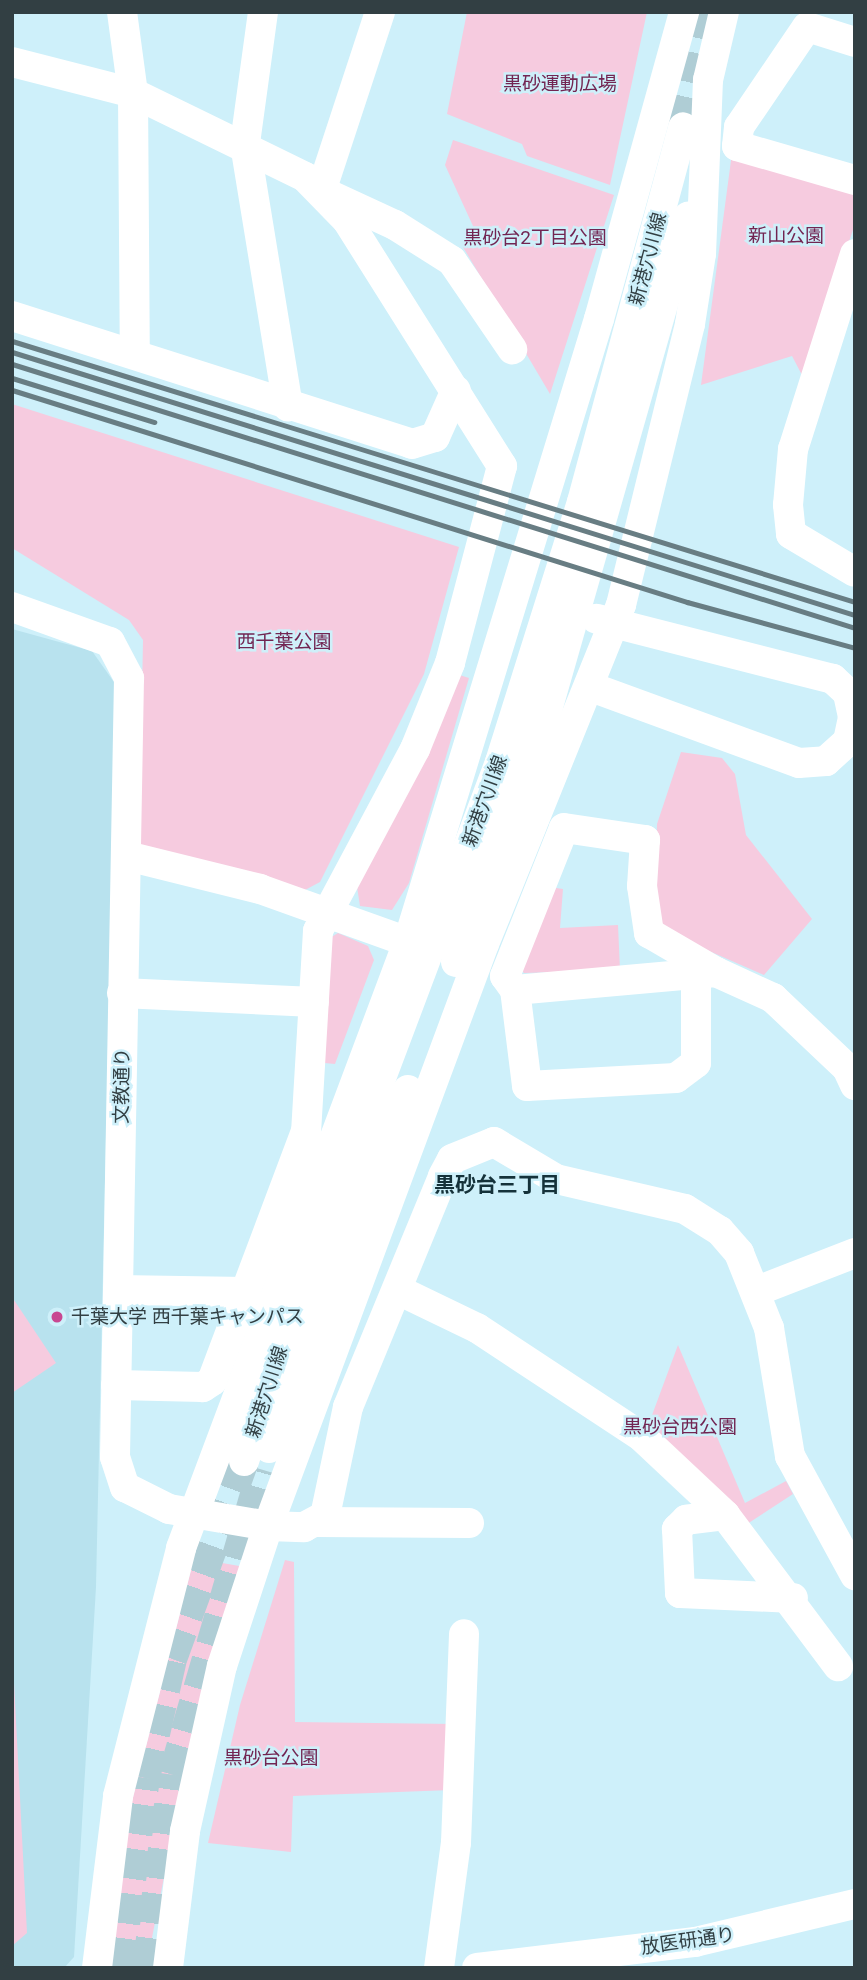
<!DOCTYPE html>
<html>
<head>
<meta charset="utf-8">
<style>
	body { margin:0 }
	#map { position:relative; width:867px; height:1980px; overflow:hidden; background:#cef0fa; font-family:Roboto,"Noto Sans JP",sans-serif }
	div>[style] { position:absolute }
	.built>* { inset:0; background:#b8e2ee }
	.green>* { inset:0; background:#f6cbdf }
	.minor-tunnel>* { height:30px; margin-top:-15px; transform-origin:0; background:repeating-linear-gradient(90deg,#afcdd5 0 30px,transparent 0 45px) }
	.minor>* { height:30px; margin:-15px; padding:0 15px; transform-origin:15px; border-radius:15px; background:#fff }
	.rail>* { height:5px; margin:-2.5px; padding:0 2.5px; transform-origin:2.5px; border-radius:2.5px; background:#687d83 }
	.dots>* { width:19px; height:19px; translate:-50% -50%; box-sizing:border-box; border:4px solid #cef0fa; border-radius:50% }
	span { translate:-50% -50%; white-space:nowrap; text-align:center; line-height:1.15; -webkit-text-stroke:5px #cef0fa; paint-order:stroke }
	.park-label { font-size:19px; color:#722552 }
	.street-label { font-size:19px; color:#323f43 }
	.poi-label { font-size:19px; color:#323f43 }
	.left { translate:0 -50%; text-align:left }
	.neighbourhood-label { font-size:21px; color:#15323a; font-weight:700 }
	.frame { position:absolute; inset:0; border:14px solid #323f43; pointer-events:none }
</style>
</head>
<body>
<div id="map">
	<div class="built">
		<i style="clip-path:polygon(12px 629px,92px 651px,116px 685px,96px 1587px,74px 1957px,64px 1968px,12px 1968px)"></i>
	</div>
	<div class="green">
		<i style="clip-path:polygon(467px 12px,647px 12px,610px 185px,527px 156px,522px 144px,447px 114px)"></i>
		<i style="clip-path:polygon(453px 140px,614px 195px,550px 394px,463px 247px,473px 226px,445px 165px)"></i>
		<i style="clip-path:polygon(732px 153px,855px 190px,855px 224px,803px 377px,792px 356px,701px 385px)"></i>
		<i style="clip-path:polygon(12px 404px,459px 547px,424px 674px,320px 882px,305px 890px,139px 848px,143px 640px,129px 620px,12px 548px)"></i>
		<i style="clip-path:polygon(453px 673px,469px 678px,409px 883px,392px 910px,360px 906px,357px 887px)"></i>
		<i style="clip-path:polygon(681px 752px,722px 758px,735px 774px,746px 835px,812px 919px,764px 975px,654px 927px,657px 824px)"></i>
		<i style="clip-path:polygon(556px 888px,563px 889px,560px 928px,618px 925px,620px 970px,524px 973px,518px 965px)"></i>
		<i style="clip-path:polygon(338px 933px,368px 946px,374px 960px,335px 1064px,314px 1062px,320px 944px)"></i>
		<i style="clip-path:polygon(12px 1297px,56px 1363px,12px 1393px)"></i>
		<i style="clip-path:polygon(678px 1345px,745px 1503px,786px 1481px,793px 1494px,741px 1528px,645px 1434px)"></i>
		<i style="clip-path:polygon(194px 1558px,245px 1567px,168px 1857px,146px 1968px,110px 1968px,124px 1832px)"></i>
		<i style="clip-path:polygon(285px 1560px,294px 1562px,295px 1722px,455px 1724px,451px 1790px,293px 1796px,291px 1852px,208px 1843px,240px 1705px)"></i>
		<i style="clip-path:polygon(12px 1644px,27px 1933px,12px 1946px)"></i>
	</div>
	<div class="minor-tunnel">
		<i style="left:683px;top:127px;width:118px;rotate:-77.3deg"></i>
		<i style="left:119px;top:1968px;width:192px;rotate:-82.2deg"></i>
		<i style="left:145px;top:1778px;width:122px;rotate:-77.2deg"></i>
		<i style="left:172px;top:1659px;width:211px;rotate:-70deg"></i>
		<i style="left:147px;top:1968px;width:195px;rotate:-82.3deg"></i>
		<i style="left:173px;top:1775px;width:318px;rotate:-73.7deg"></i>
	</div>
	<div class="minor">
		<i style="left:122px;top:12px;width:82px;rotate:82.3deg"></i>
		<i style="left:133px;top:93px;width:261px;rotate:89.6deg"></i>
		<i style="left:263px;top:12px;width:133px;rotate:97.8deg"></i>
		<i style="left:245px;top:144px;width:266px;rotate:80.7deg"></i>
		<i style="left:380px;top:12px;width:188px;rotate:108.2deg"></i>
		<i style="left:321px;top:191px;width:81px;rotate:24.7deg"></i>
		<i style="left:395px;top:225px;width:67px;rotate:32.3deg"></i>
		<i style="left:452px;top:261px;width:107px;rotate:55.7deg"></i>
		<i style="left:855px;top:42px;width:50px;rotate:-162.6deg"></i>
		<i style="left:807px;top:27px;width:121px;rotate:124.2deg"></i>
		<i style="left:739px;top:127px;width:19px;rotate:96deg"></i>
		<i style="left:737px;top:146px;width:123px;rotate:16.1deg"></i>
		<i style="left:12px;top:62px;width:125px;rotate:14.4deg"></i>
		<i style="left:133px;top:93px;width:191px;rotate:26deg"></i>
		<i style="left:305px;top:177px;width:60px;rotate:45.7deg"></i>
		<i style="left:347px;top:220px;width:291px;rotate:57.8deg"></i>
		<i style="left:502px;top:466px;width:204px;rotate:104.8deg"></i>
		<i style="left:450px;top:663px;width:93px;rotate:112.1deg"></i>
		<i style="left:415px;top:749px;width:206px;rotate:118.1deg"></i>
		<i style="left:318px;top:931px;width:200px;rotate:93.4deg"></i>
		<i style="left:306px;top:1131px;width:267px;rotate:110.6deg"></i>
		<i style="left:212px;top:1381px;width:11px;rotate:146deg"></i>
		<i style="left:203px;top:1387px;width:87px;rotate:-178.7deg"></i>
		<i style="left:855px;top:254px;width:205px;rotate:107.6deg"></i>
		<i style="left:793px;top:449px;width:56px;rotate:95.1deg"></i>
		<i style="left:788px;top:505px;width:29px;rotate:84deg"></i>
		<i style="left:791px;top:534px;width:74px;rotate:30.7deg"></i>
		<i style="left:12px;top:316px;width:420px;rotate:17.7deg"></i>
		<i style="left:412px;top:444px;width:24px;rotate:-17deg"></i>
		<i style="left:435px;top:437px;width:51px;rotate:-65.9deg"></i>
		<i style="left:12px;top:607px;width:104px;rotate:19.7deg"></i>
		<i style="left:110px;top:642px;width:41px;rotate:62.2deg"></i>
		<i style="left:129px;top:678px;width:779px;rotate:91.03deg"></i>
		<i style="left:115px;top:1457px;width:32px;rotate:72deg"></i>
		<i style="left:125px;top:1487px;width:49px;rotate:26.6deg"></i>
		<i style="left:169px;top:1509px;width:100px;rotate:9.7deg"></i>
		<i style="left:268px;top:1526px;width:36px;rotate:2deg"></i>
		<i style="left:304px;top:1527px;width:24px;rotate:-28deg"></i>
		<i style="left:325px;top:1516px;width:111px;rotate:-78.1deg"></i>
		<i style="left:348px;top:1407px;width:250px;rotate:-67.6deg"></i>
		<i style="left:443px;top:1176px;width:19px;rotate:-62deg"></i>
		<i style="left:452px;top:1159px;width:45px;rotate:-22deg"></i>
		<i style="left:494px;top:1142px;width:72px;rotate:30.8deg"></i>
		<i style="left:556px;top:1179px;width:132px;rotate:13.1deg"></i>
		<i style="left:685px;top:1209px;width:41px;rotate:32.2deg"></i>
		<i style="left:720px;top:1231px;width:29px;rotate:49deg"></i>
		<i style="left:739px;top:1253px;width:81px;rotate:68.2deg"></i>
		<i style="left:769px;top:1328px;width:130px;rotate:80.7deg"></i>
		<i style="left:790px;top:1456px;width:136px;rotate:61.4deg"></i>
		<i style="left:591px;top:687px;width:221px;rotate:20.1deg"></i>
		<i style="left:799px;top:763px;width:27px;rotate:-4deg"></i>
		<i style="left:826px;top:761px;width:30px;rotate:-42deg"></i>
		<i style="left:848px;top:741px;width:25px;rotate:-78deg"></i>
		<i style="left:853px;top:717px;width:25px;rotate:-102deg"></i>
		<i style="left:848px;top:693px;width:21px;rotate:-137deg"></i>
		<i style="left:833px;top:679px;width:244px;rotate:-165.7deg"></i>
		<i style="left:127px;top:856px;width:137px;rotate:13.9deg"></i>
		<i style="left:260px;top:889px;width:157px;rotate:19.7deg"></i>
		<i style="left:456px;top:962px;width:271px;rotate:-70.2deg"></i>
		<i style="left:548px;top:707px;width:510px;rotate:-74.05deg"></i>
		<i style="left:696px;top:978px;width:85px;rotate:90deg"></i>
		<i style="left:696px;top:1063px;width:25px;rotate:143deg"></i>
		<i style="left:676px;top:1078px;width:149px;rotate:176.9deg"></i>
		<i style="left:527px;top:1086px;width:97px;rotate:-97.1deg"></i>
		<i style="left:515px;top:990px;width:202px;rotate:-5.1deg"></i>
		<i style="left:716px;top:972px;width:63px;rotate:24.5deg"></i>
		<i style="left:773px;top:998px;width:102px;rotate:43.4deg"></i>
		<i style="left:847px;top:1068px;width:19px;rotate:65deg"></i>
		<i style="left:515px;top:990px;width:17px;rotate:-126deg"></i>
		<i style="left:505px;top:976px;width:159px;rotate:-68.3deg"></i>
		<i style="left:564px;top:828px;width:82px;rotate:8.4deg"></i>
		<i style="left:645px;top:840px;width:46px;rotate:93.7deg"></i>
		<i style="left:642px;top:886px;width:48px;rotate:81.5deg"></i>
		<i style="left:649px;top:933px;width:78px;rotate:30.2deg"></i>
		<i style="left:122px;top:993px;width:192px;rotate:2.7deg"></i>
		<i style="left:118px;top:1290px;width:128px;rotate:0.9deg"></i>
		<i style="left:398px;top:1290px;width:88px;rotate:25.7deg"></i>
		<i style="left:477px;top:1328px;width:198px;rotate:33.4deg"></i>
		<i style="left:642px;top:1437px;width:114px;rotate:43.2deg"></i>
		<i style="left:725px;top:1515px;width:189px;rotate:53.2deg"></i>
		<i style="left:757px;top:1291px;width:105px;rotate:-21.2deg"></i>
		<i style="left:269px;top:1448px;width:384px;rotate:-68.8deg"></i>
		<i style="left:244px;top:1461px;width:169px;rotate:-71.7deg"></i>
		<i style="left:297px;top:1301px;width:576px;rotate:-69.36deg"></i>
		<i style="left:500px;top:762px;width:273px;rotate:-72.5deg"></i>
		<i style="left:582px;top:502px;width:388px;rotate:-74.9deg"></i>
		<i style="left:725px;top:1515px;width:39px;rotate:173deg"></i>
		<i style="left:686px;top:1520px;width:13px;rotate:135deg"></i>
		<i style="left:677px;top:1529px;width:64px;rotate:87.3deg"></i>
		<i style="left:680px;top:1593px;width:113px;rotate:2.5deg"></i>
		<i style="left:317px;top:1522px;width:152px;rotate:0.4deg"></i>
		<i style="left:97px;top:1968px;width:173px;rotate:-83deg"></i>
		<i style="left:118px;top:1796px;width:256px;rotate:-75.7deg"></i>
		<i style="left:181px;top:1548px;width:647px;rotate:-69.46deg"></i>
		<i style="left:408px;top:942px;width:652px;rotate:-72.96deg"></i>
		<i style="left:599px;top:319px;width:319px;rotate:-74.5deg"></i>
		<i style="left:168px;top:1968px;width:138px;rotate:-82.9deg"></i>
		<i style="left:185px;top:1831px;width:169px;rotate:-77.4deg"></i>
		<i style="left:222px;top:1666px;width:147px;rotate:-71.8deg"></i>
		<i style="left:268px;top:1526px;width:621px;rotate:-69.64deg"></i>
		<i style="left:484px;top:944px;width:366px;rotate:-68deg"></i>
		<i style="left:621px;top:605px;width:289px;rotate:-76.2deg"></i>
		<i style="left:690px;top:324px;width:71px;rotate:-81.1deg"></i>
		<i style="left:701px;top:254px;width:174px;rotate:-87.7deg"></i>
		<i style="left:708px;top:80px;width:70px;rotate:-76.8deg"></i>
		<i style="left:439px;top:1968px;width:126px;rotate:-82.3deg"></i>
		<i style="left:456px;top:1843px;width:209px;rotate:-87.8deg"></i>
		<i style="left:477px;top:1968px;width:220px;rotate:-6.8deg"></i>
		<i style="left:695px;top:1942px;width:164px;rotate:-13.4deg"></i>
	</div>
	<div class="rail">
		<i style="left:12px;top:341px;width:882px;rotate:17.2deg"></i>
		<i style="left:12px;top:352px;width:883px;rotate:17.33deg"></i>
		<i style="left:12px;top:364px;width:883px;rotate:17.39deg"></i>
		<i style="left:12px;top:378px;width:149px;rotate:17.2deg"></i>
		<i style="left:12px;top:390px;width:708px;rotate:17.44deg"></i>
		<i style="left:687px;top:602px;width:174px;rotate:15.3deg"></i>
	</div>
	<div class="dots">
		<i style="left:57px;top:1317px;background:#c84791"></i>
	</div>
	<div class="park-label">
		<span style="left:560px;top:84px">黒砂運動広場</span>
		<span style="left:786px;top:236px">新山公園</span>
		<span style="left:535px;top:238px">黒砂台2丁目公園</span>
		<span style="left:284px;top:642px">西千葉公園</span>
		<span style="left:680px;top:1427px">黒砂台西公園</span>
		<span style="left:271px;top:1758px">黒砂台公園</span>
	</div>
	<div class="street-label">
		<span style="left:648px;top:259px;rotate:-75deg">新港穴川線</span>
		<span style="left:485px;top:801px;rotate:-70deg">新港穴川線</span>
		<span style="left:122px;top:1086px;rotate:-89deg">文教通り</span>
		<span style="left:267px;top:1392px;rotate:-72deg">新港穴川線</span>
		<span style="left:688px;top:1941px;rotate:-8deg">放医研通り</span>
	</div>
	<div class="poi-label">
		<span class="left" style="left:71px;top:1317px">千葉大学 西千葉キャンパス</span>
	</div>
	<div class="neighbourhood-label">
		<span style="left:497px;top:1185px">黒砂台三丁目</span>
	</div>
	<div class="frame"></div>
</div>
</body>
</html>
